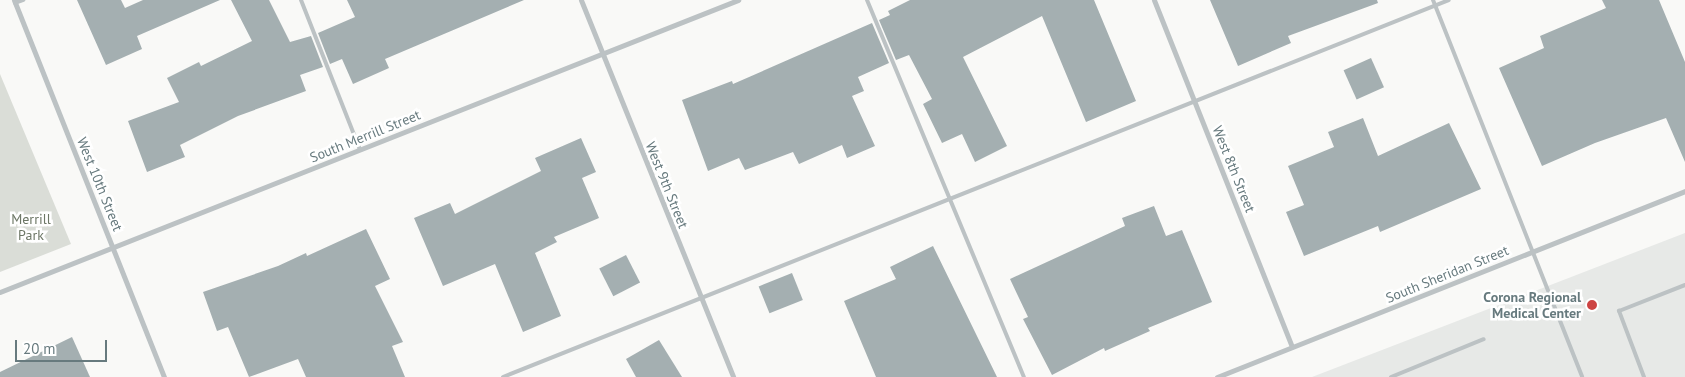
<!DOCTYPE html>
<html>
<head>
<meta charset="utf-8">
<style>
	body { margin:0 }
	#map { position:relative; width:1685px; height:377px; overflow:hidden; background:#f9f9f7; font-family:"PT Sans",sans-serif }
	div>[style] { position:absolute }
	.built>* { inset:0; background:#e7e9e7 }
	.green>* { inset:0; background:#daddd7 }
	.building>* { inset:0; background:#a4afb1; transform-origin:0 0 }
	.lane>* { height:4px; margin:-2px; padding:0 2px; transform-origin:2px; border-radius:2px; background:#bcc2c4 }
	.street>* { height:5px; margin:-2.5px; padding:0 2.5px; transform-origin:2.5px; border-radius:2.5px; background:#bcc2c4 }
	.dots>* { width:14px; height:14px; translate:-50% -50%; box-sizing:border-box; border:2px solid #fff; border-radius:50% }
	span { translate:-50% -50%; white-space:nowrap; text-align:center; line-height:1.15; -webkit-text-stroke:5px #fff; paint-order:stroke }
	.street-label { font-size:14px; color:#677a7e }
	.park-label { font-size:14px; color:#6d7766 }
	.poi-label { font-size:14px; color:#677a7e; font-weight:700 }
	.right { translate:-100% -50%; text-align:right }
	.scale { position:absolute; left:15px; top:340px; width:92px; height:22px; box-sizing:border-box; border:2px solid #677a7e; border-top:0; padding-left:6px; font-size:15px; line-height:18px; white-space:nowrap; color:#677a7e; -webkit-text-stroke:4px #fff; paint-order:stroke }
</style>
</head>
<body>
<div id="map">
	<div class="built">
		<i style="clip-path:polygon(1685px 233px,1685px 377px,1312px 377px)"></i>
	</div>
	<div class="green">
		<i style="clip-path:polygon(0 74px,71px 244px,0 272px)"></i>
	</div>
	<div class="building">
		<i style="clip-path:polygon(77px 0,121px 0,125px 8px,143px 0,220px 0,137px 36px,142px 49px,106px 65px)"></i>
		<i style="clip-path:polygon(231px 0,269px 0,290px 42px,311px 36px,323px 67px,300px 75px,306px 91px,238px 116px,180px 145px,185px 157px,147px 172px,128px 121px,179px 102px,167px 78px,199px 62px,201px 66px,252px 41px)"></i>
		<i style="clip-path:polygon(347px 0,524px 0,385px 59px,389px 68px,353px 84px,342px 59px,330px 64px,318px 33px,355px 17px)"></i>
		<i style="clip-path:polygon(910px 0,1094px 0,1136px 101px,1086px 122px,1042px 16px,963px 57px,1007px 146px,975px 162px,962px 134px,942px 143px,923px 104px,932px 99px,909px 55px,896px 60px,879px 20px,890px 15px,888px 11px)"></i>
		<i style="clip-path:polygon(1210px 0,1377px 0,1378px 3px,1288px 36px,1291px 43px,1238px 66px)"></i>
		<i style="clip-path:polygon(1602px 0,1659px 0,1685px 62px,1685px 162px,1666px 118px,1595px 143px,1542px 166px,1499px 68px,1544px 48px,1540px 36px,1606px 8px)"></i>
		<i style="clip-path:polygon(872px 23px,889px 63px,858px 77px,864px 91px,852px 96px,875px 146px,847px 158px,842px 145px,799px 164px,793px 152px,745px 170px,739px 158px,708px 171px,682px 100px,732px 81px,733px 84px)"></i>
		<i style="left:1371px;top:58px;width:32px;height:30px;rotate:66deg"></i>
		<i style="clip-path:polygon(1363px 118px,1378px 156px,1449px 123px,1481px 189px,1380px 232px,1378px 226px,1304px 256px,1286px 212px,1304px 205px,1288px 166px,1334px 147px,1328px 132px)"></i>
		<i style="clip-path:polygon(581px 138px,596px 172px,582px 178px,599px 218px,554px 237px,557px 242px,535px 253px,561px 316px,523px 332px,495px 264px,443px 286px,414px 218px,450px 203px,455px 214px,541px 171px,535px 158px)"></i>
		<i style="clip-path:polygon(1154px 206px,1166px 236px,1182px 230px,1212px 302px,1148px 328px,1150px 331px,1105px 351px,1104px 348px,1052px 375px,1023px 319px,1028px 317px,1010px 279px,1125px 226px,1122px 218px)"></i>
		<i style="clip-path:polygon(366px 229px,390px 279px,375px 286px,403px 342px,392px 346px,405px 377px,306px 377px,298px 359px,249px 377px,228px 327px,217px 331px,203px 292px,278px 266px,306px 253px,307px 256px)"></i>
		<i style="clip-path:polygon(933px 246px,997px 377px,876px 377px,844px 301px,896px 279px,890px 267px)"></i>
		<i style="left:626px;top:255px;width:31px;height:30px;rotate:63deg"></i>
		<i style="left:792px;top:273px;width:29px;height:36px;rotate:68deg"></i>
		<i style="clip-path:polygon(72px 337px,90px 377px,0 377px,0 372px)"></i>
		<i style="clip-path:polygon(659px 340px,682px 377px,636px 377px,626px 359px)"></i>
	</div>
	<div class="lane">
		<i style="left:301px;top:0;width:161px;rotate:68.5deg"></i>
		<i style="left:867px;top:0;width:408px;rotate:67.4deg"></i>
		<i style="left:1433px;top:0;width:405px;rotate:68.4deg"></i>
		<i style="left:15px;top:3px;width:9px;rotate:-21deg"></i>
		<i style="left:503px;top:377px;width:1018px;rotate:-21.73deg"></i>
		<i style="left:1391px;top:377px;width:100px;rotate:-22.2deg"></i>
		<i style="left:1644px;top:377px;width:71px;rotate:-110.7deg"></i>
		<i style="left:1619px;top:311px;width:71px;rotate:-21.5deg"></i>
	</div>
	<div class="street">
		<i style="left:14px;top:0;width:406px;rotate:68.3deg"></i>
		<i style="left:581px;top:0;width:406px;rotate:68deg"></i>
		<i style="left:1154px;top:0;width:373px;rotate:68.3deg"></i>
		<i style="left:0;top:292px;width:794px;rotate:-21.59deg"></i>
		<i style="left:1217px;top:377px;width:504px;rotate:-21.67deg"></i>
	</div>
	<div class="dots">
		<i style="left:1592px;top:305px;background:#cd4443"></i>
	</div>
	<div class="street-label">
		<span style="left:365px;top:136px;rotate:-22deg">South Merrill Street</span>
		<span style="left:1234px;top:169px;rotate:68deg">West 8th Street</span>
		<span style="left:100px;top:184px;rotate:68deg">West 10th Street</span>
		<span style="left:667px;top:185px;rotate:68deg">West 9th Street</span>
		<span style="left:1447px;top:274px;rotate:-22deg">South Sheridan Street</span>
	</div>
	<div class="park-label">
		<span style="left:31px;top:227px">Merrill<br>Park</span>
	</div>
	<div class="poi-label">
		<span class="right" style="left:1581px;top:305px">Corona Regional<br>Medical Center</span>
	</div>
	<div class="scale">20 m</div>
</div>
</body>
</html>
